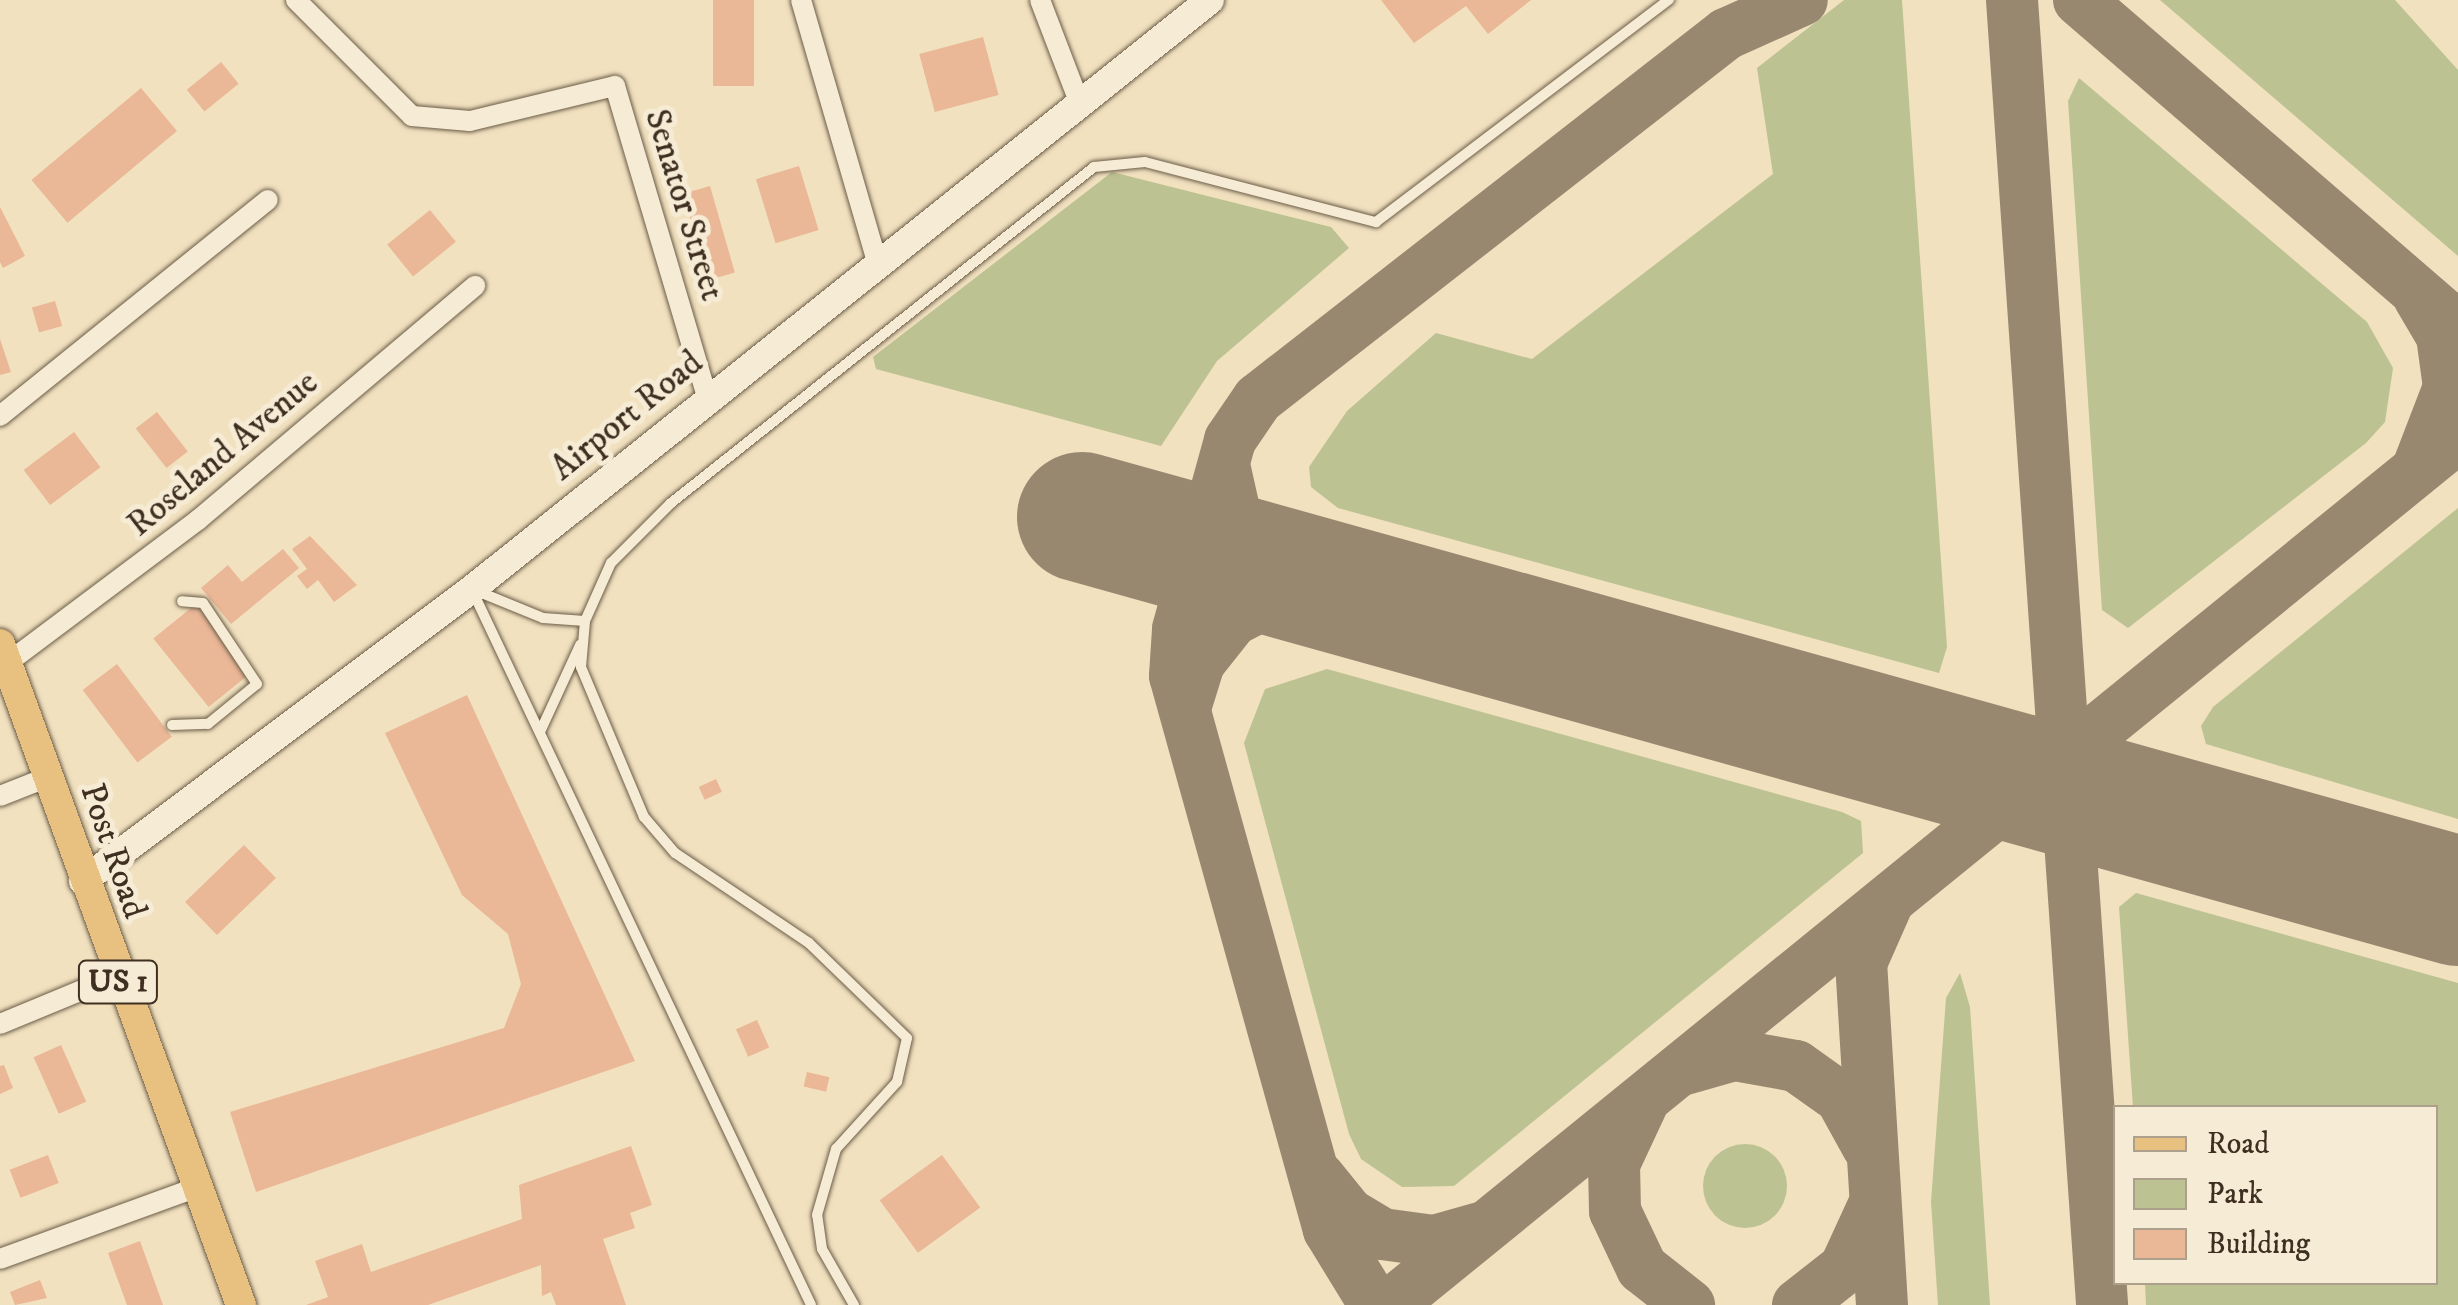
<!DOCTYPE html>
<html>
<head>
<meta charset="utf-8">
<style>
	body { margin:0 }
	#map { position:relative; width:2458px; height:1305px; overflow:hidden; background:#f1e1bf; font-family:"IM FELL DW Pica",serif }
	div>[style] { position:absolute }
	.green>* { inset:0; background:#bcc291 }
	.round { border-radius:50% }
	.taxiway>* { height:52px; margin:-26px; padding:0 26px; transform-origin:26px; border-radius:26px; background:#988870 }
	.runway>* { height:130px; margin:-65px; padding:0 65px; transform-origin:65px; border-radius:65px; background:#988870 }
	.building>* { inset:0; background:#eab797; transform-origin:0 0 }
	.roads { filter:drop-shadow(0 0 2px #6b5c48) drop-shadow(0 0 2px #6b5c48) }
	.lane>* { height:10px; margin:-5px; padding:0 5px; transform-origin:5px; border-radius:5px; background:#f6ecd5 }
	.street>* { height:20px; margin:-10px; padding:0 10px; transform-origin:10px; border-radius:10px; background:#f6ecd5 }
	.secondary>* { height:28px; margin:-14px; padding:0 14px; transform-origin:14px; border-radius:14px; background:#f6ecd5 }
	.primary>* { height:30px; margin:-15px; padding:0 15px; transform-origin:15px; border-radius:15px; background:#e8c080 }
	span { translate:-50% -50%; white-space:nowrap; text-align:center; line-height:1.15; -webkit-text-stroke:10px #f6ecd5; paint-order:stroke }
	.shield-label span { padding:2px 8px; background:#f6ecd5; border:2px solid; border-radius:8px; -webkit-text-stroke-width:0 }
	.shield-label { font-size:32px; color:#3e2f21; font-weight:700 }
	.street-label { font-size:35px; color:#3e2f21 }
	.legend { position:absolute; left:2113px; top:1105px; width:325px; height:180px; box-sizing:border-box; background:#f6ecd5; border:2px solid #aca08d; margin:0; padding:12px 18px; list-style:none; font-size:30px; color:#3e2f21 }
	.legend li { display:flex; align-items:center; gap:20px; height:50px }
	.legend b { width:50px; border:2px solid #aca08d }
</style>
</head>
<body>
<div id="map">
	<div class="green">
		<i style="clip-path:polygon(1844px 0,1902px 0,1947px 647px,1939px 673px,1338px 508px,1311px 487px,1309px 467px,1347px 411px,1436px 333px,1532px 359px,1773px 174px,1757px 68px)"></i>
		<i style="clip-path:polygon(2160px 0,2395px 0,2458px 70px,2458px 256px)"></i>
		<i style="clip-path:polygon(2079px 78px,2367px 322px,2393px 368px,2385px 422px,2366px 443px,2128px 628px,2102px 610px,2068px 101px)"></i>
		<i style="clip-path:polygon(1112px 172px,1331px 227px,1349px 248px,1217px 361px,1161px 446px,876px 369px,873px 357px)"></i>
		<i style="clip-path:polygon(2458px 508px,2458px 819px,2206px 744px,2201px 726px,2213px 707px)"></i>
		<i style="clip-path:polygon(1327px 669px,1842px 812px,1861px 821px,1863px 853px,1454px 1186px,1402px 1187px,1361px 1159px,1349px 1134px,1244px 743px,1265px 689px)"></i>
		<i style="clip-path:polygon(2136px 893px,2458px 983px,2458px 1305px,2146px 1305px,2145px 1283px,2436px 1282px,2436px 1108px,2133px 1107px,2119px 907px)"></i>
		<i style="clip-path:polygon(1960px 973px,1970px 1007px,1990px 1305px,1938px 1305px,1931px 1202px,1946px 998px)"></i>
		<i class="round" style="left:1703px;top:1144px;width:84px;height:84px"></i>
	</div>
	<div class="taxiway">
		<i style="left:2012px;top:0;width:1308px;rotate:86.05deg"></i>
		<i style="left:2079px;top:0;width:501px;rotate:40.79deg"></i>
		<i style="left:2419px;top:297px;width:45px;rotate:59.5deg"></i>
		<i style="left:2442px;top:336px;width:51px;rotate:82.2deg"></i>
		<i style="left:2449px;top:387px;width:84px;rotate:111deg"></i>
		<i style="left:1224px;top:465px;width:64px;rotate:77.3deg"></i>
		<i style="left:1238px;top:527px;width:73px;rotate:42.2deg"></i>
		<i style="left:1186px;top:705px;width:44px;rotate:-72.8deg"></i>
		<i style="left:1199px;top:663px;width:55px;rotate:-51.7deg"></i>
		<i style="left:1233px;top:620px;width:53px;rotate:-27.1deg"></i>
		<i style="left:1280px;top:596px;width:52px;rotate:-10deg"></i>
		<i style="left:1685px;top:1069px;width:51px;rotate:-15.9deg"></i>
		<i style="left:1734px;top:1055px;width:63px;rotate:10.1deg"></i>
		<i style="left:1796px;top:1066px;width:55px;rotate:35.4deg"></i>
		<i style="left:1841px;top:1098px;width:56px;rotate:61.1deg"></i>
		<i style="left:1642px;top:1104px;width:66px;rotate:115deg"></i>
		<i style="left:1614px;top:1164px;width:47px;rotate:88.8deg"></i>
		<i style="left:1615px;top:1211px;width:63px;rotate:64.7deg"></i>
		<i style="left:1642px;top:1268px;width:60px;rotate:38.2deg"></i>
		<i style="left:1319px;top:1177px;width:48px;rotate:51deg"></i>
		<i style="left:1349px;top:1214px;width:39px;rotate:31deg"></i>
		<i style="left:1382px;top:1234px;width:52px;rotate:7.7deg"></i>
		<i style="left:1434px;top:1241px;width:48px;rotate:-15.8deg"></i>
		<i style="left:1375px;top:1305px;width:88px;rotate:-121.5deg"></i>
		<i style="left:1329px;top:1230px;width:575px;rotate:-105.53deg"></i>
		<i style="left:1175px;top:676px;width:47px;rotate:-86.3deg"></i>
		<i style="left:1178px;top:629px;width:196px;rotate:-74.6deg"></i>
		<i style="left:1230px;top:440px;width:50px;rotate:-55.7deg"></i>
		<i style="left:1258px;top:399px;width:594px;rotate:-37.95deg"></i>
		<i style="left:1726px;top:34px;width:83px;rotate:-24.1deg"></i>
		<i style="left:1390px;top:1305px;width:1376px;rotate:-39.1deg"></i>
		<i style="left:1798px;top:1305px;width:60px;rotate:-38.2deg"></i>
		<i style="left:1845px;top:1268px;width:67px;rotate:-65.3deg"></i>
		<i style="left:1882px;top:1305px;width:343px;rotate:-93.5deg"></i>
		<i style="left:1861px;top:963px;width:64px;rotate:-66.2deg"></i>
	</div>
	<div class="runway">
		<i style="left:1082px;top:517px;width:1429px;rotate:15.59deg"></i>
	</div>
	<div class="building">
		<i style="left:713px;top:0;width:41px;height:86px"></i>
		<i style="clip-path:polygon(1381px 0,1531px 0,1488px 34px,1466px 6px,1414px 43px)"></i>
		<i style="left:983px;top:37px;width:60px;height:66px;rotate:75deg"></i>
		<i style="left:221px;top:62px;width:28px;height:44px;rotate:51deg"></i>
		<i style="left:141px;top:88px;width:56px;height:143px;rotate:50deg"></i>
		<i style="left:799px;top:166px;width:67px;height:45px;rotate:73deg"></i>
		<i style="left:710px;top:186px;width:90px;height:28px;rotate:74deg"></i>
		<i style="clip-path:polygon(0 207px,25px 256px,3px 268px,0 262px)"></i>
		<i style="left:430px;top:210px;width:41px;height:55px;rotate:51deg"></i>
		<i style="left:55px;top:301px;width:26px;height:24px;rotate:74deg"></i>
		<i style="clip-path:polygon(0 339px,11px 372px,0 375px)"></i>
		<i style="left:157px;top:412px;width:50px;height:27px;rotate:52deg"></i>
		<i style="left:74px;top:432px;width:44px;height:63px;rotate:53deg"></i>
		<i style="clip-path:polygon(310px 536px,357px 585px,334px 602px,318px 580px,307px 589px,297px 576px,307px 569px,292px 549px)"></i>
		<i style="clip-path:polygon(283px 549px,299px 568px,231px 624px,201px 588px,228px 565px,242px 582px)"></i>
		<i style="left:196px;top:604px;width:88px;height:55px;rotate:51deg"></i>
		<i style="left:117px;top:664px;width:91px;height:43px;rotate:53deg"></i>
		<i style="clip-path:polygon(467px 695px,635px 1061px,256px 1192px,230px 1112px,504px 1028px,521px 984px,508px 934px,462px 895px,385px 733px)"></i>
		<i style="left:716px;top:779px;width:14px;height:19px;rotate:65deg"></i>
		<i style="left:244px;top:845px;width:46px;height:82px;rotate:46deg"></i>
		<i style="left:757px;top:1020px;width:30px;height:23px;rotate:66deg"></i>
		<i style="left:61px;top:1045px;width:62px;height:30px;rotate:66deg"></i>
		<i style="clip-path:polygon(4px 1065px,13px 1088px,0 1094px,0 1066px)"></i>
		<i style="left:807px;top:1072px;width:23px;height:15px;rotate:13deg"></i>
		<i style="clip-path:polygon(631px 1146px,652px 1205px,630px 1213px,635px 1228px,603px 1239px,626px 1305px,556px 1305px,551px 1292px,542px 1296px,541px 1265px,428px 1305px,306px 1305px,328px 1297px,315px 1261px,362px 1244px,371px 1272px,522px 1219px,519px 1185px)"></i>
		<i style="left:48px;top:1155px;width:30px;height:41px;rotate:69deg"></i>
		<i style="left:942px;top:1155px;width:65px;height:77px;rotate:54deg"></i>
		<i style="clip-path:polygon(140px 1241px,163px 1305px,127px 1305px,108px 1253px)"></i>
		<i style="clip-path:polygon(40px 1280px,47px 1298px,15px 1305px,10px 1292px)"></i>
	</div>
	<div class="roads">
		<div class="lane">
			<i style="left:472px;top:590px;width:791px;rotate:64.63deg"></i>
			<i style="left:477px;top:591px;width:71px;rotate:22.2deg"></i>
			<i style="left:543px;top:618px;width:42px;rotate:4.1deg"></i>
			<i style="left:172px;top:725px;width:36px;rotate:-2deg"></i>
			<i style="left:208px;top:724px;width:63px;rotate:-39.2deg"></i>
			<i style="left:257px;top:684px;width:97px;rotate:-123.7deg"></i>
			<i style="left:203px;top:603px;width:21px;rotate:-175deg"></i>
			<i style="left:540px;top:732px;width:96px;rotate:-65.3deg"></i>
			<i style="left:854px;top:1305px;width:64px;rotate:-119.7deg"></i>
			<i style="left:822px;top:1249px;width:34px;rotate:-98deg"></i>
			<i style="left:817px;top:1215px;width:69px;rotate:-73.9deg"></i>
			<i style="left:836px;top:1149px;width:91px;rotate:-47.7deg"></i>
			<i style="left:897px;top:1082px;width:45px;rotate:-77.2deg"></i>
			<i style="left:907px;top:1038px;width:136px;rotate:-135.9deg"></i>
			<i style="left:809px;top:943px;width:161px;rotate:-146.1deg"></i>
			<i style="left:675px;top:853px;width:48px;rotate:-130.7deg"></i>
			<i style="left:644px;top:817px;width:163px;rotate:-112.8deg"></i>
			<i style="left:581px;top:667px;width:46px;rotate:-85deg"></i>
			<i style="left:585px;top:621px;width:64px;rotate:-65.9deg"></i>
			<i style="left:611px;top:563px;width:85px;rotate:-45deg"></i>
			<i style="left:671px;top:503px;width:540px;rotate:-38.46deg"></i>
			<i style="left:1094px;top:167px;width:51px;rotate:-5.6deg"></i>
			<i style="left:1145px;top:162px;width:239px;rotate:14.6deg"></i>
			<i style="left:1376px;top:222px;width:368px;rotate:-37.2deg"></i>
		</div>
		<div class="street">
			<i style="left:296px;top:0;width:164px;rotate:45deg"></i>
			<i style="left:412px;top:116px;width:58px;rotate:4.9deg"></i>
			<i style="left:470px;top:121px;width:149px;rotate:-13.6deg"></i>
			<i style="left:615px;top:86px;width:327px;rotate:73.5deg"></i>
			<i style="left:801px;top:0;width:273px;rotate:73.8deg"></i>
			<i style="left:1040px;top:0;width:111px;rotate:69deg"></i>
			<i style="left:0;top:416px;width:344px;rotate:-38.9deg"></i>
			<i style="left:6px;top:664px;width:240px;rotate:-36.9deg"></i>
			<i style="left:198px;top:520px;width:363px;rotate:-40.2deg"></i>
			<i style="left:0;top:796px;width:52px;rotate:-21.6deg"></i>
			<i style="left:0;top:1024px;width:126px;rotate:-22.5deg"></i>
			<i style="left:0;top:1259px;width:211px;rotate:-20deg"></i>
		</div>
		<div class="secondary">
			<i style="left:83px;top:881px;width:486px;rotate:-36.9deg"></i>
			<i style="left:472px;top:589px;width:944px;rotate:-38.59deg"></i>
		</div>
		<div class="primary">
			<i style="left:0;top:644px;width:704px;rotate:69.97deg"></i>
		</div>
	</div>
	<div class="shield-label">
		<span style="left:118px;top:982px">US 1</span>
	</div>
	<div class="street-label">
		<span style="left:684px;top:205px;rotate:73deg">Senator Street</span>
		<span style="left:627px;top:416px;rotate:-39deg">Airport Road</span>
		<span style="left:223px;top:454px;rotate:-40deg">Roseland Avenue</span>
		<span style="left:113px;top:851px;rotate:71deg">Post Road</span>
	</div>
	<ul class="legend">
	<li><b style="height:12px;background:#e8c080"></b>Road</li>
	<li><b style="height:28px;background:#bcc291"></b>Park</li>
	<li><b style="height:28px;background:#eab797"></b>Building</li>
	</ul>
</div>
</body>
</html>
